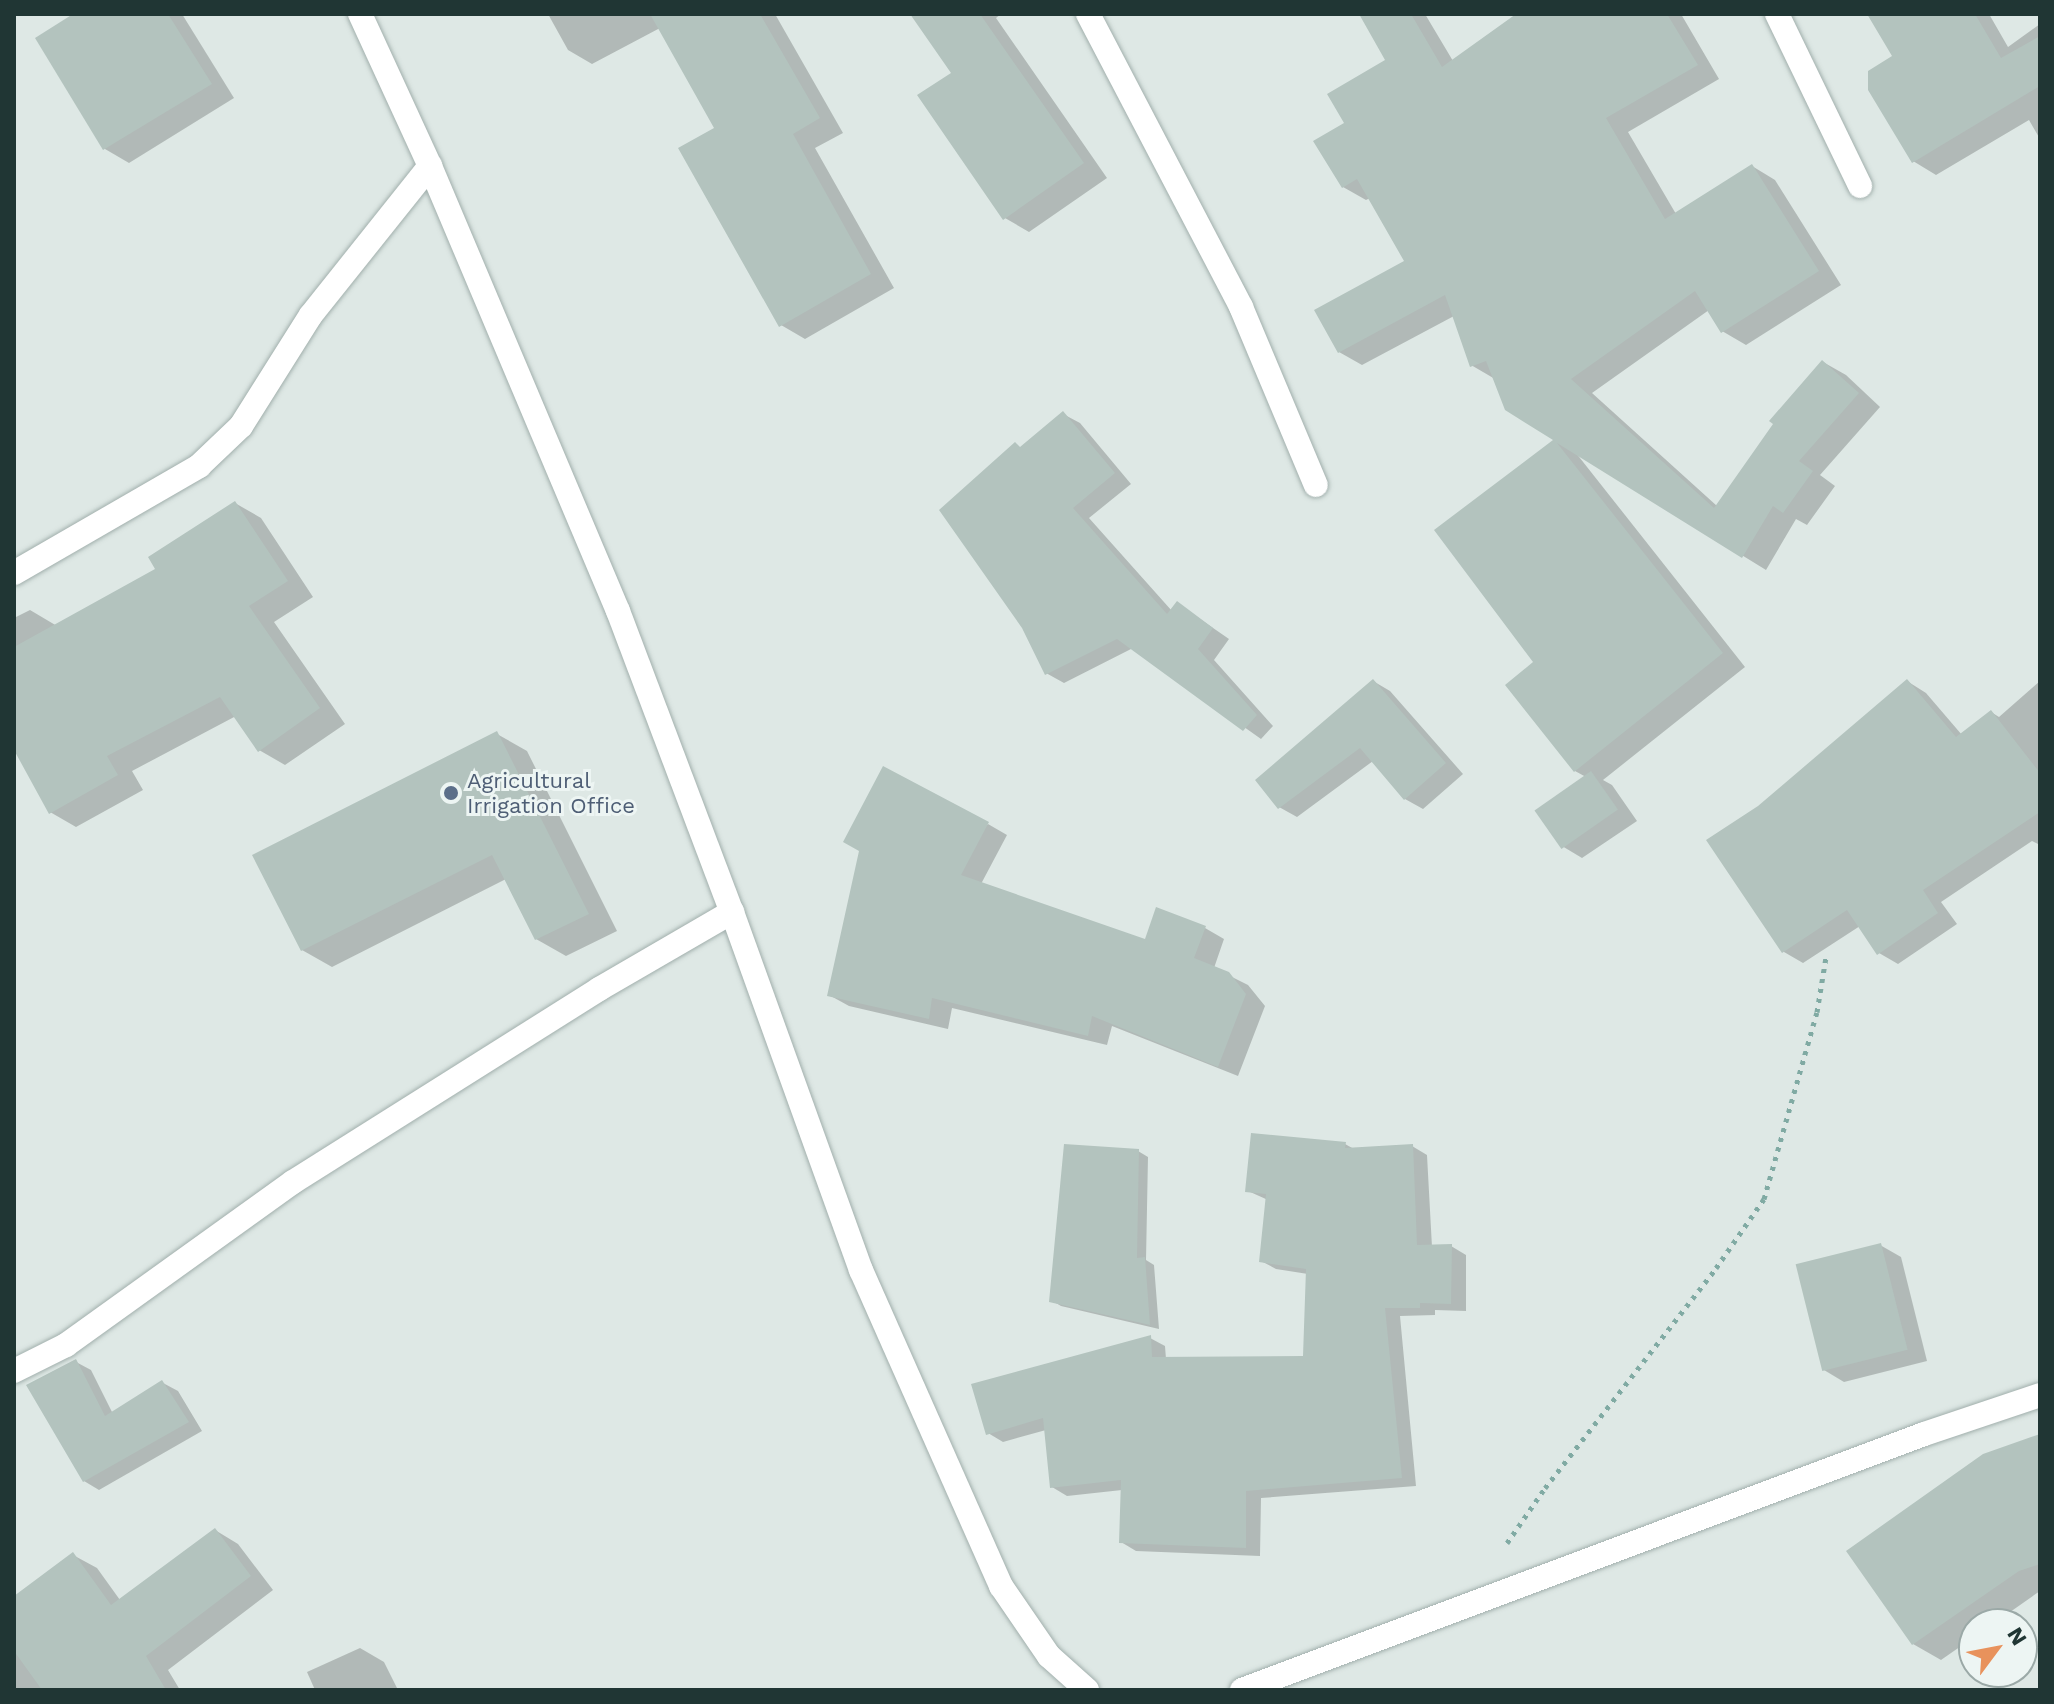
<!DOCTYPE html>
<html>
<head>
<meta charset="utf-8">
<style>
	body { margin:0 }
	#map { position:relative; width:2054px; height:1704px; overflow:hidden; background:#dee8e5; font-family:"Work Sans",sans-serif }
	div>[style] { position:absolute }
	.shadow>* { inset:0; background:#0003 }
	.building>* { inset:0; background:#b3c3be; transform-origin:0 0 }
	.path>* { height:5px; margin-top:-2.5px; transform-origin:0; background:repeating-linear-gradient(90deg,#80aaa3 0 4px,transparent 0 10px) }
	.roads { filter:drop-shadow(0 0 2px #a1afac) drop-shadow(0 0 2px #a1afac) }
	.minor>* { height:24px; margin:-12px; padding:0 12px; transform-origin:12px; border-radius:12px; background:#fff }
	.dots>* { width:22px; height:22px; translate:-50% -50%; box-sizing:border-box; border:4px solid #edf5f3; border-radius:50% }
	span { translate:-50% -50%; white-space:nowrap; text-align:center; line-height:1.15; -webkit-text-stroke:6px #edf5f3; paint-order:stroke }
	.service-label { font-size:22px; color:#4e5e75 }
	.left { translate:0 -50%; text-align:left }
	.frame { position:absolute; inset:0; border:16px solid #203634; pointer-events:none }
	.north { position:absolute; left:1958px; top:1608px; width:80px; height:80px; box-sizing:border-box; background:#edf5f3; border:2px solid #9ba9a7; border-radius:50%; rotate:58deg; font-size:22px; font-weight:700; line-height:32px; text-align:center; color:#203634 }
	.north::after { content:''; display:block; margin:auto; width:28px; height:36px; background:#e8925c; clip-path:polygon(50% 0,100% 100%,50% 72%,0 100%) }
</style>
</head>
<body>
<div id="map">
	<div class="shadow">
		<i style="clip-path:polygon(77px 14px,182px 14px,234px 98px,129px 163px,105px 149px)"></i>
		<i style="clip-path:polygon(548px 14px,775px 14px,843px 133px,815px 148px,894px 288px,805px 339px,781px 325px,717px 129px,660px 28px,592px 64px,568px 50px)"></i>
		<i style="clip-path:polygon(912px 14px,1001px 14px,996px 18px,1107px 178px,1029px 232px,1005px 218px,954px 73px)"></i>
		<i style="clip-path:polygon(1362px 14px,1425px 14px,1453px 61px,1519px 14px,1681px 14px,1719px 79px,1628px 132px,1676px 214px,1752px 166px,1775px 180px,1841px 285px,1746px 345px,1722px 331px,1709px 310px,1592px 393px,1717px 506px,1823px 362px,1846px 375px,1880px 407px,1820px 475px,1835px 486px,1807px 525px,1796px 519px,1766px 570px,1576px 453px,1745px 667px,1603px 780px,1612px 785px,1637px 821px,1582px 858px,1562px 846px,1586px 777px,1575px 771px,1535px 663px,1556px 440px,1495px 379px,1471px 365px,1454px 316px,1362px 365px,1339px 352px,1407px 262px,1370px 198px,1366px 200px,1343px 187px,1346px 124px,1388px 60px)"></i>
		<i style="clip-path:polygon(1870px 14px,1989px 14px,2008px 47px,2040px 24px,2040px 139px,2029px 120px,1936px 175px,1913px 161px,1895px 57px)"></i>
		<i style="clip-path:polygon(1063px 414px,1080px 423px,1131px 484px,1089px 518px,1172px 611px,1177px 603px,1229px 639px,1214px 660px,1273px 726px,1261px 739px,1133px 648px,1064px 683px,1046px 673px,1022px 448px)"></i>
		<i style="clip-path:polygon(235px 503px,261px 518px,313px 597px,274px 622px,345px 724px,285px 765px,259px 750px,236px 716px,132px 771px,143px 790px,76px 827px,50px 812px,14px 746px,14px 618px,30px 610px,57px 626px,158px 569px)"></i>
		<i style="clip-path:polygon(1373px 681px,1390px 691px,1463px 774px,1423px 809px,1405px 799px,1373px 761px,1297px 817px,1279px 807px)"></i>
		<i style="clip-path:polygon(1907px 681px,1926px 693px,1962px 735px,1991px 712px,1999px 717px,2040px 681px,2040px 845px,2032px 841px,1941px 902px,1957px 924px,1898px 964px,1879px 953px,1860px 926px,1803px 963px,1784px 952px,1709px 840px,1759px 807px)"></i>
		<i style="clip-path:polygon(497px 734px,527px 751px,617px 931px,566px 956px,536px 939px,506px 879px,332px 967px,302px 950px)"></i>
		<i style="clip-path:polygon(988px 824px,1007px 835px,981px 884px,1146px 941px,1205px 928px,1224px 939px,1214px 968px,1248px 985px,1265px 1006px,1238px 1076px,1112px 1026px,1107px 1045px,952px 1008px,948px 1029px,849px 1006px,829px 995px)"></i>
		<i style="clip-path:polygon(1345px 1144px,1354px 1149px,1412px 1146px,1427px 1155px,1432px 1247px,1451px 1246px,1466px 1255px,1466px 1311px,1435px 1310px,1435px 1315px,1400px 1316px,1416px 1486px,1261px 1498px,1260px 1556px,1136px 1551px,1121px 1542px,1122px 1490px,1067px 1496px,1052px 1487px,1046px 1430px,1003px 1442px,988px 1433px,1150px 1338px,1165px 1346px,1166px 1359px,1304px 1358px,1308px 1274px,1276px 1269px,1261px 1261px,1268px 1200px,1248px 1191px)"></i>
		<i style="clip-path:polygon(1138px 1151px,1148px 1157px,1146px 1260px,1154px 1265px,1159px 1329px,1061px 1306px,1051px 1300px)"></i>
		<i style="clip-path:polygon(1880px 1245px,1901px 1257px,1927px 1361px,1844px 1382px,1824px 1370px)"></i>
		<i style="clip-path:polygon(76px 1362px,91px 1370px,113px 1414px,163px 1383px,178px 1391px,202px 1431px,99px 1490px,84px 1481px)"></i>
		<i style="clip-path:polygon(2040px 1436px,2040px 1591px,1993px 1624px,1974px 1624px,1974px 1637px,1941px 1660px,1913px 1644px)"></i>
		<i style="clip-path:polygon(215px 1530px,238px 1544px,273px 1590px,168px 1670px,180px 1690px,14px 1690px,14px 1598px,73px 1555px,97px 1568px,120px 1600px)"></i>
		<i style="clip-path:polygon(360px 1648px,384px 1662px,398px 1690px,315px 1690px,307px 1672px)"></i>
	</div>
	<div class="building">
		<i style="clip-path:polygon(73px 14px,168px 14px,212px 84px,103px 150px,35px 38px)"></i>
		<i style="clip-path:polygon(650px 14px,760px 14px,820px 118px,793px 134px,871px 274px,779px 327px,678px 148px,714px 128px)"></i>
		<i style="clip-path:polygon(910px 14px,980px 14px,1084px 163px,1003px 220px,917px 95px,951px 73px)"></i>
		<i style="clip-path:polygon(1359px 14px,1411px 14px,1442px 67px,1516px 14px,1667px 14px,1698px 65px,1606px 118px,1665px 219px,1752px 164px,1819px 271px,1721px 333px,1695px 291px,1571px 379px,1714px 508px,1773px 424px,1769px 421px,1822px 360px,1859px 393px,1799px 461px,1813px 471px,1783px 513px,1773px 506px,1742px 558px,1557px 443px,1723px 653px,1574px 772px,1505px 685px,1533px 662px,1434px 530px,1553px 440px,1505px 410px,1486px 361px,1470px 367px,1445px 295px,1338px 353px,1314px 310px,1404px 261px,1357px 179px,1342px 188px,1313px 141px,1344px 123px,1327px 94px,1385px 60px)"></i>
		<i style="clip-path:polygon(1867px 14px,1975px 14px,2001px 58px,2040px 36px,2040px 86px,1912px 163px,1868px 90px,1868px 71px,1892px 56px)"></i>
		<i style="clip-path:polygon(1063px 411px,1115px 473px,1073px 508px,1167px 614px,1177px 601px,1213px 628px,1198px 649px,1257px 715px,1243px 731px,1117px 639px,1045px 675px,1022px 628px,939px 510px,1015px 442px,1020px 447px)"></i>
		<i style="clip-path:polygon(235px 501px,288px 581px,249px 606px,320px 708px,258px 752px,220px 697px,107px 756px,118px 775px,49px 814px,14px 750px,14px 647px,155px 569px,148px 557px)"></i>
		<i style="clip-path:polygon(1373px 679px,1446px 763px,1404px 800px,1360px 748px,1278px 809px,1255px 780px)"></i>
		<i style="clip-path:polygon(1907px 679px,1956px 737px,1991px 710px,2040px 773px,2040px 812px,1923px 890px,1938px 913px,1877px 955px,1847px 910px,1782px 953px,1706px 840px,1758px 806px)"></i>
		<i style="clip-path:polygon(497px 731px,589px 914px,535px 940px,492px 855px,301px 951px,252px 855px)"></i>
		<i style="clip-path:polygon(883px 766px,989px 822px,961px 875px,1145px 939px,1156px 907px,1206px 926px,1194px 958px,1229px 972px,1246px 994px,1218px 1067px,1092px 1016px,1088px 1036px,932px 998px,929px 1019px,827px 996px,859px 851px,843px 842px)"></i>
		<i style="left:1591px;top:771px;width:47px;height:69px;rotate:55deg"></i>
		<i style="clip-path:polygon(1251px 1133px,1346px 1142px,1345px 1148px,1413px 1144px,1417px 1245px,1452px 1244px,1451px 1304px,1420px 1303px,1420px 1308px,1385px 1308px,1402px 1478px,1246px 1491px,1246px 1548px,1119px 1543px,1121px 1480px,1050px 1488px,1043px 1418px,986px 1435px,971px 1384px,1151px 1335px,1152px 1357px,1303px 1356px,1306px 1269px,1259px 1262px,1266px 1194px,1245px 1192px)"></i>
		<i style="clip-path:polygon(1064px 1144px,1139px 1149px,1137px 1258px,1145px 1257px,1150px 1325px,1049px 1302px)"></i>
		<i style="left:1881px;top:1243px;width:110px;height:88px;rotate:76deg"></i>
		<i style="clip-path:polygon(76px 1359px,105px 1416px,162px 1380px,189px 1422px,83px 1482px,26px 1385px)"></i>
		<i style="clip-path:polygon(2040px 1434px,2040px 1564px,2019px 1571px,1912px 1645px,1846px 1551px,1983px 1454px)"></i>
		<i style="clip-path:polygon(215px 1528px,251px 1576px,146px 1656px,166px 1690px,42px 1690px,14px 1651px,14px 1596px,73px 1552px,111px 1605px)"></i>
	</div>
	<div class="path">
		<i style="left:1507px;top:1543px;width:67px;rotate:-55.4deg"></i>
		<i style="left:1545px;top:1488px;width:279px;rotate:-52.1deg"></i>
		<i style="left:1716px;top:1268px;width:84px;rotate:-55.2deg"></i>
		<i style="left:1764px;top:1199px;width:194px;rotate:-74.2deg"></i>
		<i style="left:1817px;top:1012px;width:56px;rotate:-80.7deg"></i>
	</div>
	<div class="roads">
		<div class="minor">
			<i style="left:360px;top:14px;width:167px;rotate:65.3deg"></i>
			<i style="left:430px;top:166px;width:483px;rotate:67.1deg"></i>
			<i style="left:618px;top:611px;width:322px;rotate:69.3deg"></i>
			<i style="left:732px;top:912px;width:381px;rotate:70.2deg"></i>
			<i style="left:861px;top:1270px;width:346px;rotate:66.1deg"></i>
			<i style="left:1001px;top:1586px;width:85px;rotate:55.6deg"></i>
			<i style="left:1049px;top:1656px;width:51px;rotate:41.8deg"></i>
			<i style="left:1088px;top:14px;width:331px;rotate:62.4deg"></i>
			<i style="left:1241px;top:307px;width:193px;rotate:67.2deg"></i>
			<i style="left:1777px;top:14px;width:191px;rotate:64.2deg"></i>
			<i style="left:14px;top:573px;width:214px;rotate:-30deg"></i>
			<i style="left:199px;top:466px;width:58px;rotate:-43.6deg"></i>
			<i style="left:241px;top:426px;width:131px;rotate:-57.8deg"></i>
			<i style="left:311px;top:315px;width:191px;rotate:-51.4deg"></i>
			<i style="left:14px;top:1371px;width:58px;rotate:-26.6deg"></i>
			<i style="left:66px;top:1345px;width:279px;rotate:-35.7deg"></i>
			<i style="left:293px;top:1182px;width:362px;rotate:-32.2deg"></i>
			<i style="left:599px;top:989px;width:154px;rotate:-30.1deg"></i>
			<i style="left:1242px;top:1690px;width:728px;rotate:-20.57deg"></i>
			<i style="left:1924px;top:1434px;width:122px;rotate:-18.6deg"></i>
		</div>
	</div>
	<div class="dots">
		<i style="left:451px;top:793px;background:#5c6f8a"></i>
	</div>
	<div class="service-label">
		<span class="left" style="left:467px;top:793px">Agricultural<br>Irrigation Office</span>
	</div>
	<div class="frame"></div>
	<div class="north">N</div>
</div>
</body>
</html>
